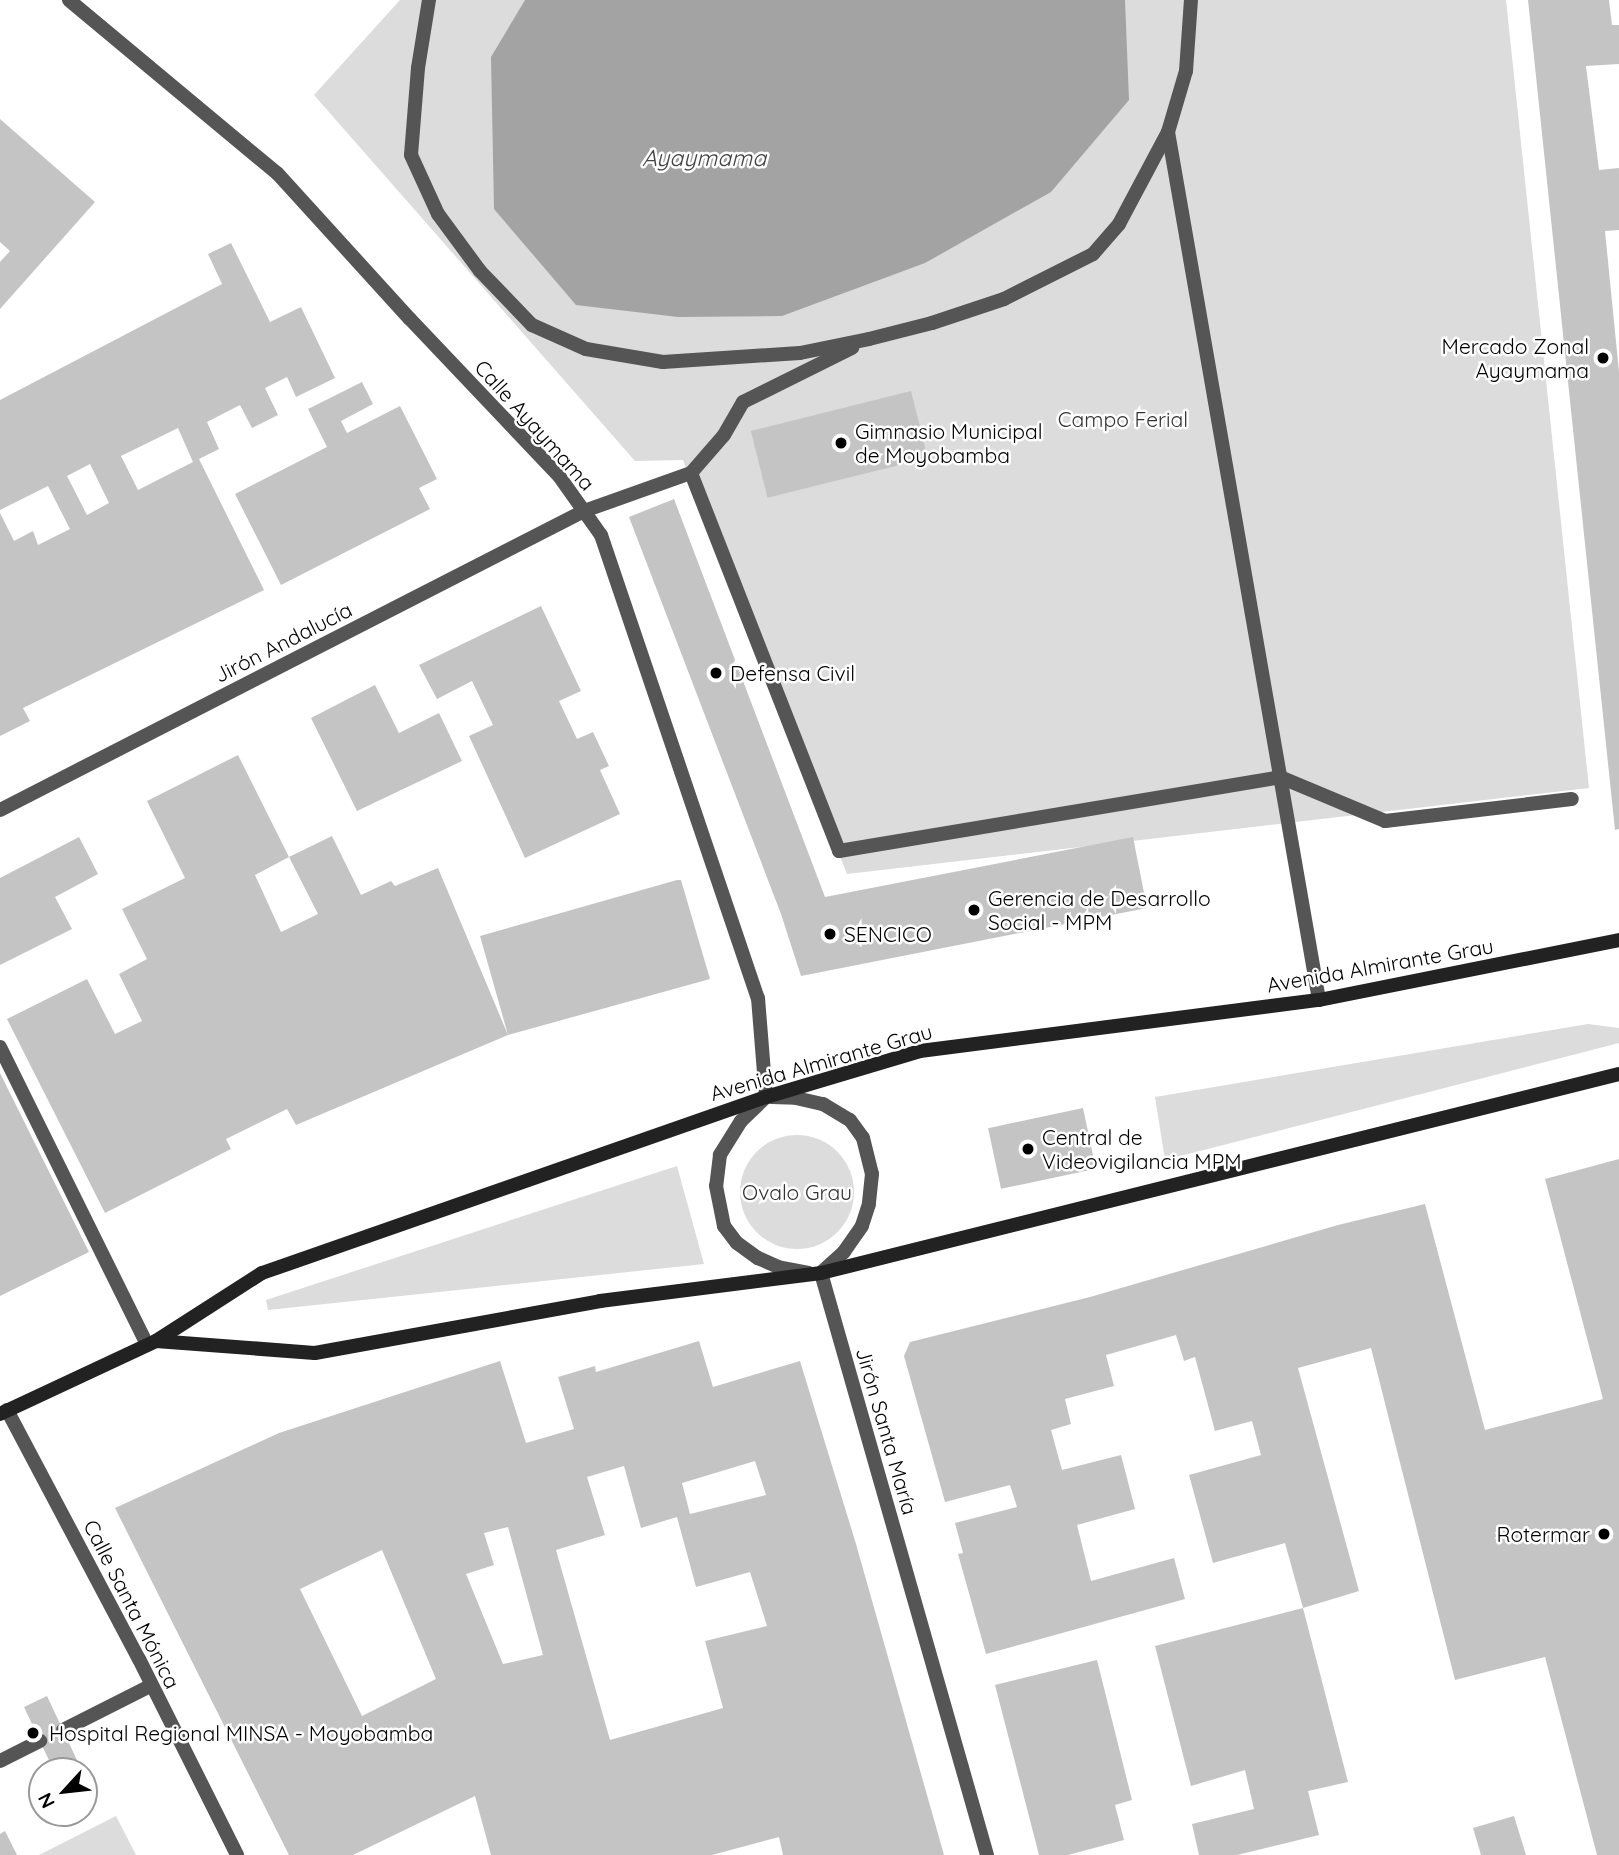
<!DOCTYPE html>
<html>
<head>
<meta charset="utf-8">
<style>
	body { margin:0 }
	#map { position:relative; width:1619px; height:1855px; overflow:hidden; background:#fff; font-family:Quicksand,sans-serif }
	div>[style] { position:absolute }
	.green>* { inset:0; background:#dcdcdc }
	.round { border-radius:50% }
	.water>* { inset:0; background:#a3a3a3 }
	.building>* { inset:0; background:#c4c4c4; transform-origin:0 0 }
	.lane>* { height:14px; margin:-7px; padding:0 7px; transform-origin:7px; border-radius:7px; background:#555 }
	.street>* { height:14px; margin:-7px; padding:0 7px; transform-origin:7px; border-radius:7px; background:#555 }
	.secondary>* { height:14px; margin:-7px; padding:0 7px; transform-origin:7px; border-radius:7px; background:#222 }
	.dots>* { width:19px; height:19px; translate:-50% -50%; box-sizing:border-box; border:4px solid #fff; border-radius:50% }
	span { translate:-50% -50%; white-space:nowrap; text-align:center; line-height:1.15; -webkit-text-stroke:5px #fff; paint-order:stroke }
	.poi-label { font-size:21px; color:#000 }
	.right { translate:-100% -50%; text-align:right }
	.left { translate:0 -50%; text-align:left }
	.park-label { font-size:21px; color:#333 }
	.street-label { font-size:21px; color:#000 }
	.water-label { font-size:23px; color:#444; font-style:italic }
	.north { position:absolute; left:28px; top:1757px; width:70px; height:70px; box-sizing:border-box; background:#fff; border:2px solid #999; border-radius:50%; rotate:243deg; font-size:19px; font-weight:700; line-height:28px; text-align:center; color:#000 }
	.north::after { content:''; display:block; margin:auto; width:24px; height:32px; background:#000; clip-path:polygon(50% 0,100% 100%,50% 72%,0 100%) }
</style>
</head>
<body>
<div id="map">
	<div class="green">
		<i style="clip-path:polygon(400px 0,1506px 0,1589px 788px,847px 874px,683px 460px,635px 461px,314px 95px)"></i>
		<i style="clip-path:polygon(1588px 1024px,1619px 1028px,1619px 1043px,1165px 1160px,1155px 1097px)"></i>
		<i class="round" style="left:740px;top:1135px;width:114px;height:114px"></i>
		<i style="clip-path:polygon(677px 1166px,704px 1264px,268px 1310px,266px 1300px)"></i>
		<i style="clip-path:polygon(116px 1816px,136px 1855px,39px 1855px)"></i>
	</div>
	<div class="water">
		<i style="clip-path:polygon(525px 0,1125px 0,1129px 100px,1051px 192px,925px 263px,782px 316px,678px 317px,576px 305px,494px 209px,491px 57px)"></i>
	</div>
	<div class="building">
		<i style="clip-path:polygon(1528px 0,1609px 0,1612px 25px,1619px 25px,1619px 64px,1586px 66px,1599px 170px,1619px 168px,1619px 230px,1605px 231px,1619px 372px,1619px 829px,1615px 830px)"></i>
		<i style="clip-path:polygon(0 119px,95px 202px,0 309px,0 262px,10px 251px,0 242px)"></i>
		<i style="clip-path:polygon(evenodd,231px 243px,270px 322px,301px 307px,335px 378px,296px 397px,287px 377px,265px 388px,278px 415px,252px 428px,240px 405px,207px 422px,219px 449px,199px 459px,264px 590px,23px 708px,30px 721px,0 736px,0 513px,14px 541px,33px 531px,38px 545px,70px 529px,48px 486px,0 510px,0 400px,222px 284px,208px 254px,231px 243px,178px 428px,193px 462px,138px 490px,121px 456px,178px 428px,231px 243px,90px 464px,109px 503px,87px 515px,67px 476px,90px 464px)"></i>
		<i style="clip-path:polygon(362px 382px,373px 404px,341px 421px,347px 433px,400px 406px,437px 479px,419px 488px,430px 509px,281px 585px,235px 494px,327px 447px,308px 409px)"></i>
		<i style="left:911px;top:391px;width:69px;height:165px;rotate:76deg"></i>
		<i style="clip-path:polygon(674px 499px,825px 897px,1133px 837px,1147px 908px,801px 976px,781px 914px,629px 517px)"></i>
		<i style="clip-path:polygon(541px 606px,581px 691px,559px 701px,577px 739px,593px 732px,609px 766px,600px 770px,620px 814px,525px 858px,469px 736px,493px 725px,472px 681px,437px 699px,419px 665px)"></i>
		<i style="clip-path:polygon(375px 685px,399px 733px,439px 713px,462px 761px,357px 811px,311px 718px)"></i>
		<i style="clip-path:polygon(238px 755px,289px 857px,255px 875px,281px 932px,318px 914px,289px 857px,332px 836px,361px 895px,391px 881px,395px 886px,438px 868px,508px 1035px,480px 936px,677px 880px,681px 880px,710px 979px,508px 1035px,296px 1125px,287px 1109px,226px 1139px,231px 1149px,105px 1213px,7px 1019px,87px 979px,115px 1034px,142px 1021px,119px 974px,147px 959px,122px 909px,185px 878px,147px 801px)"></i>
		<i style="clip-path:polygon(79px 837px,98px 874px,55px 897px,72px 929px,0 965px,0 878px)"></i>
		<i style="clip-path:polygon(0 1073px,89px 1252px,0 1296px)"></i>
		<i style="left:1083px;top:1108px;width:62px;height:97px;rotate:78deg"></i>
		<i style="clip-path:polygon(1619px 1159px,1619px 1855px,1597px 1855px,1545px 1657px,1455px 1680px,1371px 1348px,1298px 1368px,1359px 1591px,1303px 1608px,1285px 1543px,1213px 1563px,1189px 1475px,1261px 1455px,1252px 1421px,1215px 1431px,1195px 1357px,1184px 1361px,1176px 1335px,1106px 1355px,1114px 1386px,1065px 1399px,1071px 1424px,1051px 1430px,1062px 1470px,1121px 1455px,1135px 1509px,1077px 1525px,1091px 1581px,1174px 1558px,1185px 1599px,986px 1654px,958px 1554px,963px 1553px,955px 1523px,1017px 1507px,1010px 1485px,945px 1502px,904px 1356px,910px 1342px,1090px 1297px,1338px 1225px,1425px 1204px,1485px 1430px,1603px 1399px,1545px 1179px)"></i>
		<i style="clip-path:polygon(evenodd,699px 1341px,713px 1387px,800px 1361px,856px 1544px,944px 1855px,783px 1855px,779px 1837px,712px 1855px,491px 1855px,475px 1796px,353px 1855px,289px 1855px,115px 1508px,279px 1433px,500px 1361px,526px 1443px,574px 1429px,558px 1377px,595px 1366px,596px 1372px,699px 1341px,755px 1461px,766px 1495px,690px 1514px,682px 1483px,755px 1461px,699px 1341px,624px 1466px,641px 1528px,677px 1517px,696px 1587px,750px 1572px,767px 1626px,705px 1641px,723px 1708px,610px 1740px,556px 1550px,605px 1535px,587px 1477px,624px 1466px,699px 1341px,508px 1527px,543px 1655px,503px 1664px,466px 1574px,494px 1565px,484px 1533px,508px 1527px,699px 1341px,382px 1550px,436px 1679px,362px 1716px,300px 1589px,382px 1550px)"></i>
		<i style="clip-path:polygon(1303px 1608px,1348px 1782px,1308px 1791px,1319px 1835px,1237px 1855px,1199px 1855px,1192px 1824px,1254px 1809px,1245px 1770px,1191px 1786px,1155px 1646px)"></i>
		<i style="clip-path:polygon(1097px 1660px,1132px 1800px,1115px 1805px,1124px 1840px,1068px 1855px,1039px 1855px,995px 1685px)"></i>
		<i style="clip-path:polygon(47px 1696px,82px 1771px,54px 1771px,24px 1707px)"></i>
		<i style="clip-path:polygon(84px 1774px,97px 1802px,84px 1809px)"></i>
		<i style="clip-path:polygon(1514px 1816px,1526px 1855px,1481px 1855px,1473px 1828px)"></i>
		<i style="clip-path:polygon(5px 1831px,17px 1855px,0 1855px,0 1834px)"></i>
	</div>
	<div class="lane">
		<i style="left:0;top:1047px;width:332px;rotate:63.7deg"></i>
		<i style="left:63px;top:1730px;width:97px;rotate:-26.8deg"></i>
		<i style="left:0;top:1761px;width:45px;rotate:-26.6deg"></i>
	</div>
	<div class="street">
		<i style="left:69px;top:0;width:271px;rotate:39.8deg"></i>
		<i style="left:277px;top:173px;width:197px;rotate:47.7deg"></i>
		<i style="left:410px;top:319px;width:216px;rotate:46.5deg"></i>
		<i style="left:559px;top:476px;width:72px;rotate:54.6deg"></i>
		<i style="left:601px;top:535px;width:489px;rotate:71.3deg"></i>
		<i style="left:758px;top:998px;width:99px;rotate:85.4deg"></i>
		<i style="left:429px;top:0;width:69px;rotate:99.2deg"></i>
		<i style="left:418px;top:68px;width:87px;rotate:94.6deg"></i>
		<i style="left:411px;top:155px;width:65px;rotate:65.4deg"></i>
		<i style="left:438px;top:214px;width:71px;rotate:53.6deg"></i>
		<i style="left:480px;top:271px;width:75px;rotate:46.1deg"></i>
		<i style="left:532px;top:325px;width:59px;rotate:24deg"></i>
		<i style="left:586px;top:349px;width:78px;rotate:9.6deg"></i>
		<i style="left:663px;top:362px;width:137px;rotate:-3.8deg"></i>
		<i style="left:800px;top:353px;width:70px;rotate:-11.5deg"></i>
		<i style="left:869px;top:339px;width:65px;rotate:-14.3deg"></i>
		<i style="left:932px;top:323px;width:76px;rotate:-18.4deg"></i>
		<i style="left:1004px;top:299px;width:100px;rotate:-26.8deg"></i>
		<i style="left:1093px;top:254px;width:40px;rotate:-49deg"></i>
		<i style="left:1119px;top:224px;width:104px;rotate:-62deg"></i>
		<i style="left:1168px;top:132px;width:64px;rotate:-73.6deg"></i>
		<i style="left:1186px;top:71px;width:71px;rotate:-86deg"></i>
		<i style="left:1168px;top:132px;width:881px;rotate:80.13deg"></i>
		<i style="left:691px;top:473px;width:406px;rotate:68.6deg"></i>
		<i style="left:839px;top:851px;width:447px;rotate:-9.5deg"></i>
		<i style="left:1280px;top:777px;width:114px;rotate:22.7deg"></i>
		<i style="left:1385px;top:821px;width:188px;rotate:-6.7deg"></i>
		<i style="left:0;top:810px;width:656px;rotate:-27.11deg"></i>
		<i style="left:584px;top:511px;width:114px;rotate:-19.6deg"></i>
		<i style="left:691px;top:473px;width:50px;rotate:-49deg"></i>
		<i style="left:724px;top:435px;width:38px;rotate:-60deg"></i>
		<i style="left:743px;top:402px;width:122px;rotate:-26.4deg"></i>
		<i style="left:766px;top:1097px;width:35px;rotate:136deg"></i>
		<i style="left:741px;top:1121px;width:40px;rotate:122deg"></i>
		<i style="left:720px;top:1155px;width:31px;rotate:97deg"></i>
		<i style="left:716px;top:1186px;width:41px;rotate:78.7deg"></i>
		<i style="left:724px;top:1226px;width:21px;rotate:53deg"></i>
		<i style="left:737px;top:1243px;width:26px;rotate:36deg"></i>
		<i style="left:758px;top:1258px;width:22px;rotate:24deg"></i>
		<i style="left:778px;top:1267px;width:31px;rotate:11deg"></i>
		<i style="left:771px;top:1097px;width:25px;rotate:2deg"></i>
		<i style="left:796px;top:1098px;width:28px;rotate:13deg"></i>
		<i style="left:823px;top:1104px;width:31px;rotate:31deg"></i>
		<i style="left:850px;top:1120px;width:22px;rotate:54deg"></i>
		<i style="left:863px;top:1138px;width:37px;rotate:76deg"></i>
		<i style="left:872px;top:1174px;width:30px;rotate:96deg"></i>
		<i style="left:869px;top:1204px;width:23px;rotate:108deg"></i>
		<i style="left:862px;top:1226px;width:32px;rotate:125deg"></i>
		<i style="left:844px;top:1252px;width:31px;rotate:138deg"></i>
		<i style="left:821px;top:1273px;width:605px;rotate:74.08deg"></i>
		<i style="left:7px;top:1410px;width:282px;rotate:62.1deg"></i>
		<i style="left:139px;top:1659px;width:219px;rotate:63.4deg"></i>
	</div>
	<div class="secondary">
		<i style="left:156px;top:1341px;width:159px;rotate:4.3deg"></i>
		<i style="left:315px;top:1353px;width:290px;rotate:-10.3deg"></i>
		<i style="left:600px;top:1301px;width:223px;rotate:-7.2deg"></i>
		<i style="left:821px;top:1273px;width:822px;rotate:-14deg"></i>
		<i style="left:0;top:1414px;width:172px;rotate:-25.1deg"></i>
		<i style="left:156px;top:1341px;width:126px;rotate:-32.7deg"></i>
		<i style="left:262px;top:1273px;width:534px;rotate:-19.25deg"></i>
		<i style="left:766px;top:1097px;width:161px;rotate:-16.6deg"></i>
		<i style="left:920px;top:1051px;width:402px;rotate:-7.3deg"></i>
		<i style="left:1319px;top:1000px;width:306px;rotate:-11.3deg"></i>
	</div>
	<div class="dots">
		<i style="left:1603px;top:358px;background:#000"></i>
		<i style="left:841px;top:443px;background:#000"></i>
		<i style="left:716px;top:673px;background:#000"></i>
		<i style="left:974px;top:910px;background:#000"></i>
		<i style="left:830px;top:934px;background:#000"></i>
		<i style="left:1028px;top:1149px;background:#000"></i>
		<i style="left:1604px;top:1534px;background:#000"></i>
		<i style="left:33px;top:1733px;background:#000"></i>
	</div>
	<div class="poi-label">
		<span class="right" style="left:1589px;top:358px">Mercado Zonal<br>Ayaymama</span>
		<span class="left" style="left:855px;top:443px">Gimnasio Municipal<br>de Moyobamba</span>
		<span class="left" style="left:730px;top:673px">Defensa Civil</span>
		<span class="left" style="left:988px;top:910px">Gerencia de Desarrollo<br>Social - MPM</span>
		<span class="left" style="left:844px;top:934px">SENCICO</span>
		<span class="left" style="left:1042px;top:1149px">Central de<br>Videovigilancia MPM</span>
		<span class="right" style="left:1590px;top:1534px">Rotermar</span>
		<span class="left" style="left:49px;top:1733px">Hospital Regional MINSA - Moyobamba</span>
	</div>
	<div class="park-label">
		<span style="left:1123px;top:419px">Campo Ferial</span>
		<span style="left:797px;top:1192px">Ovalo Grau</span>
	</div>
	<div class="street-label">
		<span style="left:535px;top:425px;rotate:48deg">Calle Ayaymama</span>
		<span style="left:283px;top:642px;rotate:-27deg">Jirón Andalucía</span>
		<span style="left:1380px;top:965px;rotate:-10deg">Avenida Almirante Grau</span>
		<span style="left:821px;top:1062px;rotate:-16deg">Avenida Almirante Grau</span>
		<span style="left:887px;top:1431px;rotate:74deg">Jirón Santa María</span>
		<span style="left:132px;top:1604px;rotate:63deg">Calle Santa Mónica</span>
	</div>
	<div class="water-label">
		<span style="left:704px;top:158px">Ayaymama</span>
	</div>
	<div class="north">N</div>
</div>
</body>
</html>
